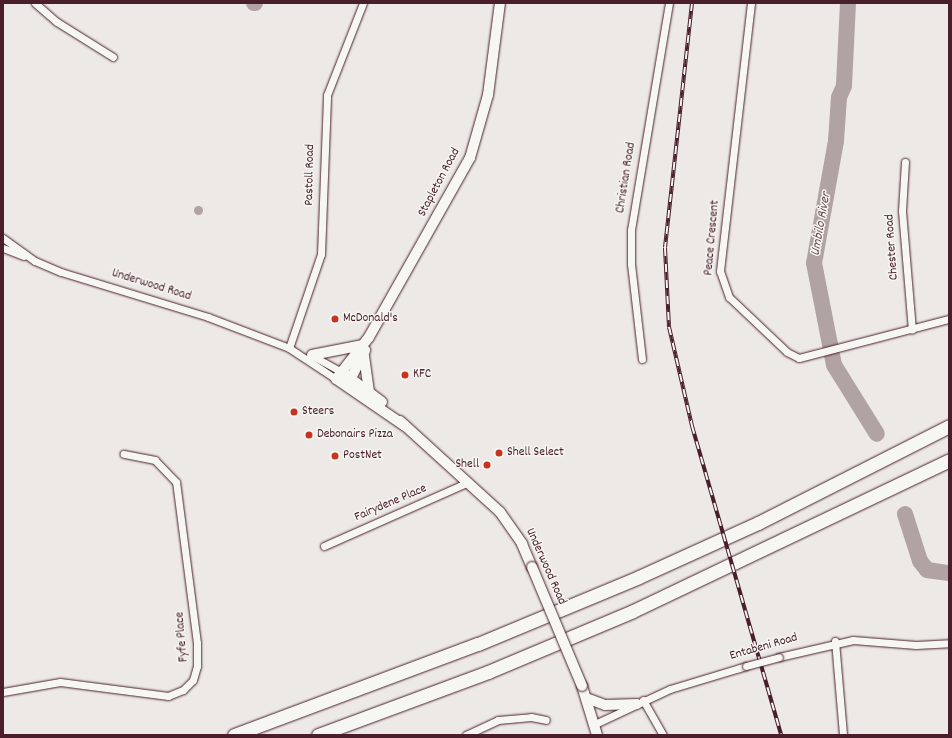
<!DOCTYPE html>
<html>
<head>
<meta charset="utf-8">
<style>
	body { margin:0 }
	#map { position:relative; width:952px; height:738px; overflow:hidden; background:#ece9e6; font-family:Dekko,sans-serif }
	div>[style] { position:absolute }
	.water>* { inset:0; background:#b1a2a3 }
	.round { border-radius:50% }
	.river>* { height:16px; margin:-8px; padding:0 8px; transform-origin:8px; border-radius:8px; background:#b1a2a3 }
	.roads { filter:drop-shadow(0 0 1px #4a1f2b) drop-shadow(0 0 1px #4a1f2b) }
	.street>* { height:7px; margin:-3.5px; padding:0 3.5px; transform-origin:3.5px; border-radius:3.5px; background:#f6f6f2 }
	.secondary>* { height:10px; margin:-5px; padding:0 5px; transform-origin:5px; border-radius:5px; background:#f6f6f2 }
	.highway>* { height:13px; margin:-6.5px; padding:0 6.5px; transform-origin:6.5px; border-radius:6.5px; background:#f6f6f2 }
	.rail>* { height:4px; margin-top:-2px; transform-origin:0; background:repeating-linear-gradient(90deg,#f6f6f2 0 8px,#4a1f2b 0 16px); box-sizing:border-box; border-block:1px solid #4a1f2b }
	.bridges { filter:drop-shadow(0 0 1px #4a1f2b) drop-shadow(0 0 1px #4a1f2b) }
	.street-bridge>* { height:7px; margin:-3.5px; padding:0 3.5px; transform-origin:3.5px; border-radius:3.5px; background:#f6f6f2 }
	.secondary-bridge>* { height:10px; margin:-5px; padding:0 5px; transform-origin:5px; border-radius:5px; background:#f6f6f2 }
	.dots>* { width:11px; height:11px; translate:-50% -50%; box-sizing:border-box; border:2px solid #f6f6f2; border-radius:50% }
	span { translate:-50% -50%; white-space:nowrap; text-align:center; line-height:1.15; -webkit-text-stroke:3px #f6f6f2; paint-order:stroke }
	.street-label { font-size:13px; color:#4a1f2b }
	.poi-label { font-size:13px; color:#4a1f2b }
	.left { translate:0 -50%; text-align:left }
	.right { translate:-100% -50%; text-align:right }
	.water-label { font-size:14px; color:#6e4d55; font-style:italic }
	.frame { position:absolute; inset:0; border:4px solid #4a1f2b; pointer-events:none }
</style>
</head>
<body>
<div id="map">
	<div class="water">
		<i class="round" style="left:193.5px;top:205.5px;width:9px;height:9px"></i>
	</div>
	<div class="river">
		<i style="left:254px;top:3px;width:1px"></i>
		<i style="left:848px;top:3px;width:83px;rotate:92.8deg"></i>
		<i style="left:844px;top:86px;width:12px;rotate:114deg"></i>
		<i style="left:839px;top:97px;width:44px;rotate:93.9deg"></i>
		<i style="left:836px;top:141px;width:124px;rotate:100.2deg"></i>
		<i style="left:814px;top:263px;width:104px;rotate:78.9deg"></i>
		<i style="left:834px;top:365px;width:81px;rotate:58.1deg"></i>
		<i style="left:905px;top:514px;width:49px;rotate:72.3deg"></i>
		<i style="left:920px;top:561px;width:11px;rotate:52deg"></i>
		<i style="left:927px;top:570px;width:22px;rotate:8deg"></i>
	</div>
	<div class="roads">
		<div class="street">
			<i style="left:35px;top:3px;width:29px;rotate:41deg"></i>
			<i style="left:57px;top:22px;width:66px;rotate:32deg"></i>
			<i style="left:751px;top:3px;width:270px;rotate:96.6deg"></i>
			<i style="left:720px;top:271px;width:28px;rotate:71deg"></i>
			<i style="left:729px;top:297px;width:80px;rotate:43.5deg"></i>
			<i style="left:787px;top:352px;width:13px;rotate:27deg"></i>
			<i style="left:799px;top:358px;width:155px;rotate:-14.6deg"></i>
			<i style="left:905px;top:162px;width:49px;rotate:93.5deg"></i>
			<i style="left:902px;top:211px;width:119px;rotate:85.2deg"></i>
			<i style="left:3px;top:238px;width:39px;rotate:36deg"></i>
			<i style="left:35px;top:261px;width:28px;rotate:23deg"></i>
			<i style="left:61px;top:272px;width:154px;rotate:17deg"></i>
			<i style="left:208px;top:317px;width:87px;rotate:20.9deg"></i>
			<i style="left:289px;top:348px;width:56px;rotate:33.4deg"></i>
			<i style="left:3px;top:248px;width:22px;rotate:21deg"></i>
			<i style="left:289px;top:348px;width:99px;rotate:-71.2deg"></i>
			<i style="left:321px;top:254px;width:159px;rotate:-87.8deg"></i>
			<i style="left:327px;top:95px;width:99px;rotate:-68.6deg"></i>
			<i style="left:311px;top:355px;width:35px;rotate:29deg"></i>
			<i style="left:642px;top:359px;width:96px;rotate:-96.6deg"></i>
			<i style="left:631px;top:264px;width:34px;rotate:-90deg"></i>
			<i style="left:631px;top:230px;width:230px;rotate:-80.5deg"></i>
			<i style="left:324px;top:546px;width:155px;rotate:-23.9deg"></i>
			<i style="left:835px;top:641px;width:94px;rotate:85.1deg"></i>
			<i style="left:779px;top:657px;width:76px;rotate:-12.9deg"></i>
			<i style="left:853px;top:640px;width:63px;rotate:4.5deg"></i>
			<i style="left:916px;top:645px;width:33px;rotate:-3deg"></i>
			<i style="left:3px;top:692px;width:58px;rotate:-10deg"></i>
			<i style="left:60px;top:682px;width:109px;rotate:7.4deg"></i>
			<i style="left:168px;top:696px;width:16px;rotate:-22deg"></i>
			<i style="left:183px;top:690px;width:14px;rotate:-45deg"></i>
			<i style="left:193px;top:680px;width:15px;rotate:-74deg"></i>
			<i style="left:197px;top:666px;width:23px;rotate:-90deg"></i>
			<i style="left:197px;top:643px;width:162px;rotate:-97.4deg"></i>
			<i style="left:176px;top:482px;width:30px;rotate:-134deg"></i>
			<i style="left:155px;top:460px;width:32px;rotate:-169deg"></i>
			<i style="left:643px;top:700px;width:40px;rotate:60.3deg"></i>
			<i style="left:595px;top:724px;width:83px;rotate:-25deg"></i>
			<i style="left:670px;top:689px;width:79px;rotate:-16.8deg"></i>
			<i style="left:466px;top:735px;width:35px;rotate:-25deg"></i>
			<i style="left:498px;top:720px;width:33px;rotate:-5deg"></i>
			<i style="left:531px;top:717px;width:15px;rotate:11deg"></i>
		</div>
		<div class="secondary">
			<i style="left:312px;top:355px;width:52px;rotate:-11.1deg"></i>
			<i style="left:364px;top:356px;width:36px;rotate:82deg"></i>
			<i style="left:342px;top:372px;width:50px;rotate:36.9deg"></i>
			<i style="left:348px;top:384px;width:38px;rotate:-63deg"></i>
			<i style="left:400px;top:421px;width:135px;rotate:42.3deg"></i>
			<i style="left:500px;top:512px;width:39px;rotate:55deg"></i>
			<i style="left:522px;top:544px;width:25px;rotate:67deg"></i>
			<i style="left:405px;top:426px;width:83px;rotate:-145.7deg"></i>
			<i style="left:336px;top:379px;width:53px;rotate:-51.8deg"></i>
			<i style="left:369px;top:337px;width:206px;rotate:-60.6deg"></i>
			<i style="left:470px;top:158px;width:66px;rotate:-74.1deg"></i>
			<i style="left:488px;top:95px;width:93px;rotate:-82.6deg"></i>
			<i style="left:582px;top:686px;width:51px;rotate:73deg"></i>
			<i style="left:586px;top:698px;width:20px;rotate:20deg"></i>
			<i style="left:605px;top:705px;width:32px;rotate:-2deg"></i>
		</div>
		<div class="highway">
			<i style="left:234px;top:735px;width:260px;rotate:-20.5deg"></i>
			<i style="left:478px;top:644px;width:174px;rotate:-22.6deg"></i>
			<i style="left:639px;top:577px;width:131px;rotate:-24.4deg"></i>
			<i style="left:758px;top:523px;width:214px;rotate:-26.9deg"></i>
			<i style="left:318px;top:735px;width:181px;rotate:-20.3deg"></i>
			<i style="left:488px;top:672px;width:157px;rotate:-22.8deg"></i>
			<i style="left:633px;top:611px;width:350px;rotate:-25.5deg"></i>
		</div>
	</div>
	<div class="rail">
		<i style="left:692px;top:3px;width:246px;rotate:96.3deg"></i>
		<i style="left:665px;top:248px;width:79px;rotate:87.1deg"></i>
		<i style="left:669px;top:327px;width:102px;rotate:76.9deg"></i>
		<i style="left:692px;top:426px;width:322px;rotate:73.9deg"></i>
	</div>
	<div class="bridges">
		<div class="street-bridge">
			<i style="left:746px;top:666px;width:34px;rotate:-15deg"></i>
		</div>
		<div class="secondary-bridge">
			<i style="left:532px;top:567px;width:129px;rotate:67.2deg"></i>
		</div>
	</div>
	<div class="dots">
		<i style="left:335px;top:319px;background:#c8321e"></i>
		<i style="left:405px;top:375px;background:#c8321e"></i>
		<i style="left:294px;top:412px;background:#c8321e"></i>
		<i style="left:309px;top:435px;background:#c8321e"></i>
		<i style="left:499px;top:453px;background:#c8321e"></i>
		<i style="left:335px;top:456px;background:#c8321e"></i>
		<i style="left:487px;top:465px;background:#c8321e"></i>
	</div>
	<div class="street-label">
		<span style="left:311px;top:175px;rotate:-89deg">Pastoll Road</span>
		<span style="left:627px;top:178px;rotate:-81deg">Christian Road</span>
		<span style="left:440px;top:183px;rotate:-62deg">Stapleton Road</span>
		<span style="left:713px;top:238px;rotate:-85deg">Peace Crescent</span>
		<span style="left:893px;top:247px;rotate:-94deg">Chester Road</span>
		<span style="left:151px;top:286px;rotate:17deg">Underwood Road</span>
		<span style="left:391px;top:504px;rotate:-23deg">Fairydene Place</span>
		<span style="left:545px;top:567px;rotate:66deg">Underwood Road</span>
		<span style="left:183px;top:637px;rotate:-95deg">Fyfe Place</span>
		<span style="left:764px;top:648px;rotate:-16deg">Entabeni Road</span>
	</div>
	<div class="poi-label">
		<span class="left" style="left:343px;top:319px">McDonald's</span>
		<span class="left" style="left:413px;top:375px">KFC</span>
		<span class="left" style="left:302px;top:412px">Steers</span>
		<span class="left" style="left:317px;top:435px">Debonairs Pizza</span>
		<span class="left" style="left:507px;top:453px">Shell Select</span>
		<span class="left" style="left:343px;top:456px">PostNet</span>
		<span class="right" style="left:479px;top:465px">Shell</span>
	</div>
	<div class="water-label">
		<span style="left:821px;top:224px;rotate:-80deg">Umbilo River</span>
	</div>
	<div class="frame"></div>
</div>
</body>
</html>
